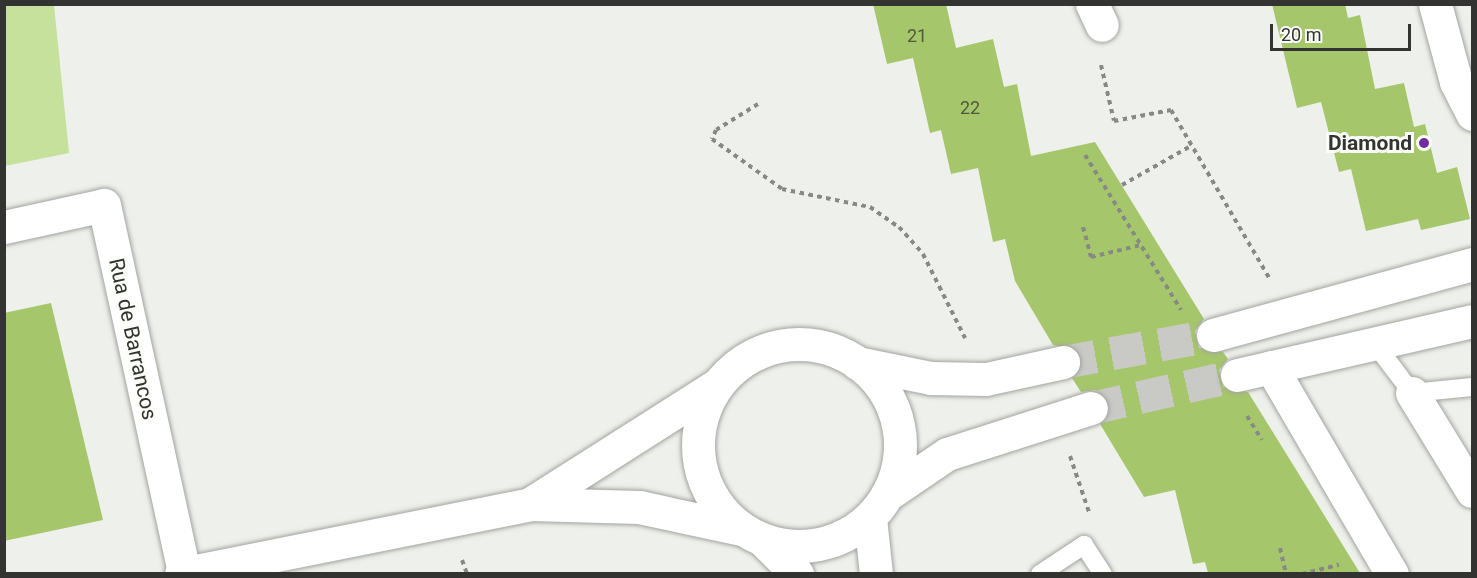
<!DOCTYPE html>
<html>
<head>
<meta charset="utf-8">
<style>
	body { margin:0 }
	#map { position:relative; width:1477px; height:578px; overflow:hidden; background:#eef0eb; font-family:Roboto,sans-serif }
	div>[style] { position:absolute }
	.green>* { inset:0; background:#c6e19b }
	.building>* { inset:0; background:#a6c66b }
	.secondary-tunnel>* { height:33px; margin-top:-16.5px; transform-origin:0; background:repeating-linear-gradient(90deg,#c9cac6 0 33px,transparent 0 49px) }
	.path>* { height:4px; margin-top:-2px; transform-origin:0; background:repeating-linear-gradient(90deg,#878985 0 4.5px,transparent 0 9px) }
	.roads { filter:drop-shadow(0 0 2px #a2a49f) drop-shadow(0 0 2px #a2a49f) }
	.lane>* { height:18px; margin:-9px; padding:0 9px; transform-origin:9px; border-radius:9px; background:#fff }
	.street>* { height:33px; margin:-16.5px; padding:0 16.5px; transform-origin:16.5px; border-radius:16.5px; background:#fff }
	.secondary>* { height:33px; margin:-16.5px; padding:0 16.5px; transform-origin:16.5px; border-radius:16.5px; background:#fff }
	.secondary>.ring { margin:-16.5px; padding:0; box-sizing:content-box; background:none; border:33px solid #fff; border-radius:50% }
	.dots>* { width:16px; height:16px; translate:-50% -50%; box-sizing:border-box; border:3px solid #fcfef9; border-radius:50% }
	span { translate:-50% -50%; white-space:nowrap; text-align:center; line-height:1.15; -webkit-text-stroke:6px #fcfef9; paint-order:stroke }
	.number-label { font-size:18px; color:#505840 }
	.number-label span { -webkit-text-stroke-width:0 }
	.poi-label { font-size:21px; color:#333432; font-weight:700 }
	.right { translate:-100% -50%; text-align:right }
	.street-label { font-size:21px; color:#333432 }
	.frame { position:absolute; inset:0; border:6px solid #333432; pointer-events:none }
	.scale { position:absolute; left:1270px; top:24px; width:141px; height:27px; box-sizing:border-box; border:3px solid #333432; border-top:0; padding-left:8px; font-size:18px; line-height:21px; white-space:nowrap; color:#333432; -webkit-text-stroke:4px #fcfef9; paint-order:stroke }
</style>
</head>
<body>
<div id="map">
	<div class="green">
		<i style="clip-path:polygon(5px 4px,54px 5px,69px 153px,5px 166px)"></i>
	</div>
	<div class="building">
		<i style="clip-path:polygon(873px 4px,946px 4px,956px 48px,993px 39px,1004px 87px,1017px 84px,1031px 156px,1095px 142px,1204px 319px,1195px 331px,1199px 348px,1223px 352px,1228px 359px,1219px 370px,1223px 387px,1248px 392px,1360px 573px,1208px 573px,1205px 562px,1193px 564px,1175px 490px,1144px 497px,1100px 424px,1109px 413px,1109px 402px,1096px 390px,1081px 392px,1072px 378px,1081px 367px,1077px 350px,1053px 345px,1015px 281px,1005px 239px,993px 242px,978px 168px,951px 174px,941px 130px,930px 133px,913px 58px,887px 64px)"></i>
		<i style="clip-path:polygon(1272px 4px,1345px 4px,1348px 18px,1360px 15px,1375px 89px,1404px 83px,1414px 127px,1425px 124px,1437px 173px,1457px 167px,1470px 219px,1421px 230px,1418px 219px,1366px 231px,1351px 169px,1339px 172px,1321px 102px,1297px 108px)"></i>
		<i style="clip-path:polygon(51px 303px,103px 520px,4px 541px,4px 313px)"></i>
	</div>
	<div class="secondary-tunnel">
		<i style="left:1063px;top:362px;width:152px;rotate:-10.2deg"></i>
		<i style="left:1091px;top:408px;width:150px;rotate:-12.7deg"></i>
	</div>
	<div class="path">
		<i style="left:1101px;top:65px;width:57px;rotate:76.9deg"></i>
		<i style="left:1114px;top:121px;width:58px;rotate:-10.9deg"></i>
		<i style="left:1171px;top:110px;width:194px;rotate:59.7deg"></i>
		<i style="left:758px;top:104px;width:49px;rotate:148.2deg"></i>
		<i style="left:716px;top:130px;width:10px;rotate:114deg"></i>
		<i style="left:712px;top:139px;width:86px;rotate:35.5deg"></i>
		<i style="left:782px;top:189px;width:90px;rotate:11.6deg"></i>
		<i style="left:870px;top:207px;width:35px;rotate:35deg"></i>
		<i style="left:899px;top:227px;width:36px;rotate:48deg"></i>
		<i style="left:923px;top:254px;width:94px;rotate:63.4deg"></i>
		<i style="left:1085px;top:155px;width:182px;rotate:58.2deg"></i>
		<i style="left:1122px;top:185px;width:79px;rotate:-29.5deg"></i>
		<i style="left:1083px;top:227px;width:31px;rotate:75deg"></i>
		<i style="left:1091px;top:257px;width:51px;rotate:-13.5deg"></i>
		<i style="left:1247px;top:416px;width:28px;rotate:58deg"></i>
		<i style="left:1070px;top:456px;width:59px;rotate:71.3deg"></i>
		<i style="left:1280px;top:548px;width:27px;rotate:77deg"></i>
		<i style="left:462px;top:560px;width:15px;rotate:70deg"></i>
		<i style="left:1302px;top:574px;width:38px;rotate:-14deg"></i>
	</div>
	<div class="roads">
		<div class="lane">
			<i style="left:1375px;top:344px;width:61px;rotate:52.9deg"></i>
			<i style="left:1412px;top:393px;width:60px;rotate:-5.7deg"></i>
			<i style="left:1040px;top:574px;width:53px;rotate:-33.4deg"></i>
			<i style="left:1084px;top:545px;width:35px;rotate:57deg"></i>
		</div>
		<div class="street">
			<i style="left:1092px;top:4px;width:23px;rotate:65deg"></i>
			<i style="left:1435px;top:4px;width:81px;rotate:74.9deg"></i>
			<i style="left:1456px;top:82px;width:36px;rotate:63deg"></i>
			<i style="left:4px;top:227px;width:102px;rotate:-12.4deg"></i>
			<i style="left:104px;top:205px;width:377px;rotate:77.7deg"></i>
			<i style="left:1271px;top:367px;width:240px;rotate:59.7deg"></i>
			<i style="left:1412px;top:393px;width:115px;rotate:58.5deg"></i>
		</div>
		<div class="secondary">
			<i style="left:1213px;top:335px;width:269px;rotate:-15.3deg"></i>
			<i class="ring" style="left:698px;top:344px;width:169px;height:169px"></i>
			<i style="left:857px;top:363px;width:76px;rotate:11.5deg"></i>
			<i style="left:931px;top:378px;width:55px;rotate:1deg"></i>
			<i style="left:986px;top:379px;width:79px;rotate:-12.4deg"></i>
			<i style="left:1237px;top:375px;width:241px;rotate:-12.9deg"></i>
			<i style="left:888px;top:494px;width:71px;rotate:-34.1deg"></i>
			<i style="left:947px;top:454px;width:151px;rotate:-17.7deg"></i>
			<i style="left:530px;top:504px;width:219px;rotate:-32.5deg"></i>
			<i style="left:870px;top:518px;width:56px;rotate:83.9deg"></i>
			<i style="left:764px;top:541px;width:47px;rotate:45deg"></i>
			<i style="left:181px;top:574px;width:356px;rotate:-11.3deg"></i>
			<i style="left:530px;top:504px;width:109px;rotate:1.6deg"></i>
			<i style="left:639px;top:507px;width:104px;rotate:12.2deg"></i>
		</div>
	</div>
	<div class="dots">
		<i style="left:1424px;top:143px;background:#732c9f"></i>
	</div>
	<div class="number-label">
		<span style="left:917px;top:36px">21</span>
		<span style="left:970px;top:108px">22</span>
	</div>
	<div class="poi-label">
		<span class="right" style="left:1412px;top:143px">Diamond</span>
	</div>
	<div class="street-label">
		<span style="left:133px;top:339px;rotate:78deg">Rua de Barrancos</span>
	</div>
	<div class="frame"></div>
	<div class="scale">20 m</div>
</div>
</body>
</html>
